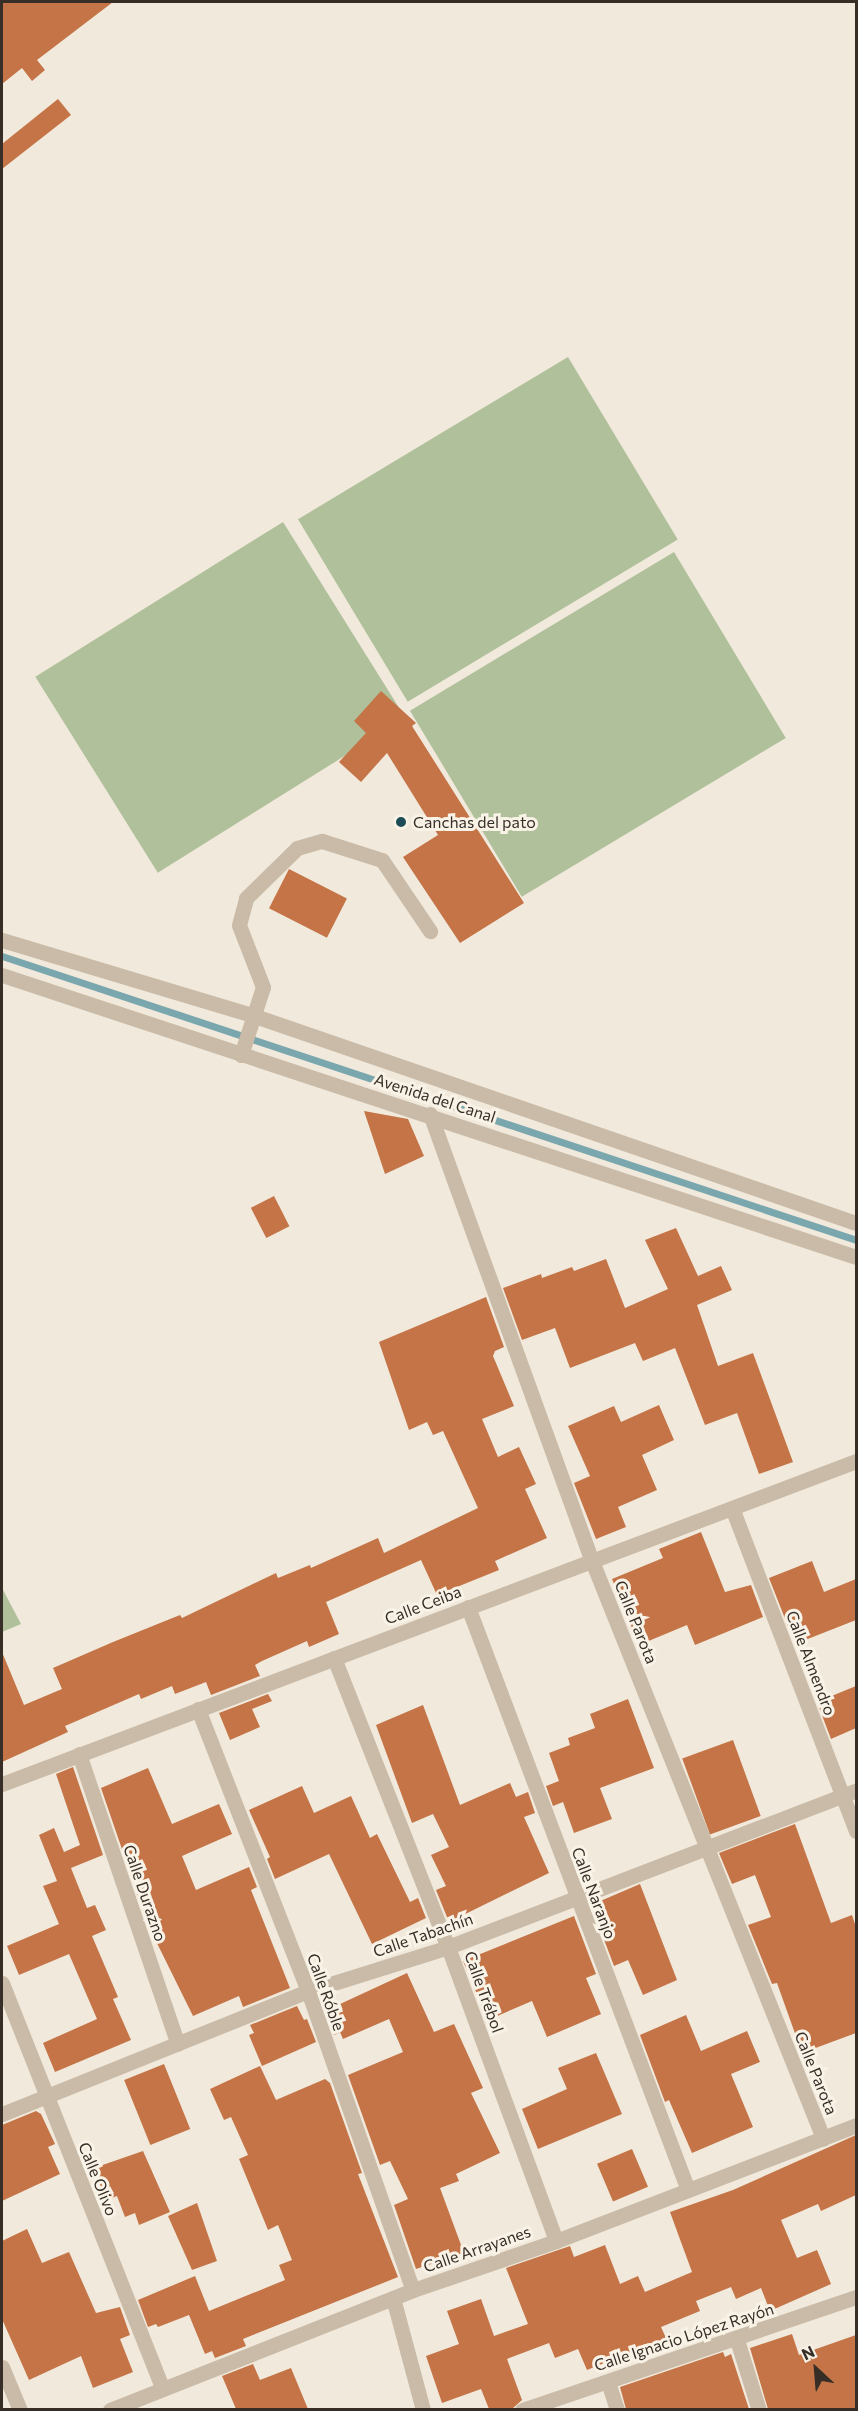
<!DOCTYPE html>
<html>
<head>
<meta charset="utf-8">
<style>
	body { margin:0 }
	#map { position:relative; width:858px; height:2411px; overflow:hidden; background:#f1e9db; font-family:Commissioner,sans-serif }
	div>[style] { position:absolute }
	.green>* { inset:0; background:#afc09b; transform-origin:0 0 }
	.stream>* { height:7px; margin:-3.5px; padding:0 3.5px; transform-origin:3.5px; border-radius:3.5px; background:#7aa6ae }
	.building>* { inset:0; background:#c47446; transform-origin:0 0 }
	.minor>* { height:15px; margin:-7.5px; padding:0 7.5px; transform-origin:7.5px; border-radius:7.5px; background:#c9bba7 }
	.dots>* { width:16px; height:16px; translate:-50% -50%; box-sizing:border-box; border:3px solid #f9f3e7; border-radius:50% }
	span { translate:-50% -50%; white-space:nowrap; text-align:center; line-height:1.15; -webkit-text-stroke:6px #f9f3e7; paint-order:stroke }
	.poi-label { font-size:16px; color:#362e27 }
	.left { translate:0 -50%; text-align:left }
	.street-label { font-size:16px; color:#362e27 }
	.frame { position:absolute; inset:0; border:3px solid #362e27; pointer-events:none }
	.north { position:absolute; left:786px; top:2339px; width:60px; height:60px; -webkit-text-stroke:4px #f9f3e7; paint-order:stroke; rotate:334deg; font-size:16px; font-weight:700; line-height:24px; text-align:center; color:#362e27 }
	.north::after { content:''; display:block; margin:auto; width:21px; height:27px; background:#362e27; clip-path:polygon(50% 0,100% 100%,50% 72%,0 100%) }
</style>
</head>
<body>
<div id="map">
	<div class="green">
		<i style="left:568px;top:357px;width:213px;height:315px;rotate:59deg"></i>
		<i style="left:283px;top:522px;width:231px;height:292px;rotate:58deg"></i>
		<i style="left:674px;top:552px;width:217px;height:308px;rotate:59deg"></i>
		<i style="clip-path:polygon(2px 1588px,21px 1624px,2px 1632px)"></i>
	</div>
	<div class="stream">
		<i style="left:2px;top:956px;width:900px;rotate:18.39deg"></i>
	</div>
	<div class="building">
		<i style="clip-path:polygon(2px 2px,113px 2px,37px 60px,45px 70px,32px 81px,22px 68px,2px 84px)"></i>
		<i style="clip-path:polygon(58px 99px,71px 115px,2px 169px,2px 144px)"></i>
		<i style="clip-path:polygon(381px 691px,416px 723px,412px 726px,524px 903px,460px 943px,403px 857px,438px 835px,387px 753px,361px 782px,339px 762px,366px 733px,354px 721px)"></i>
		<i style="left:289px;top:869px;width:65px;height:44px;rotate:27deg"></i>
		<i style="clip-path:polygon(364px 1111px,408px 1119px,424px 1156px,385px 1174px)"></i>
		<i style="left:274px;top:1196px;width:34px;height:26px;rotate:63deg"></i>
		<i style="clip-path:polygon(676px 1228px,698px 1276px,721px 1266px,732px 1290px,697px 1305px,718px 1366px,753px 1353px,793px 1462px,759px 1474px,737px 1413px,705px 1425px,675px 1348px,643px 1361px,635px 1343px,570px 1368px,555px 1328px,522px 1340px,503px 1288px,541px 1274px,542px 1278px,572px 1267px,574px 1271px,606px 1259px,625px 1308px,668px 1289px,645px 1240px)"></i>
		<i style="clip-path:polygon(486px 1297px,504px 1347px,495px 1351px,493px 1356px,514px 1406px,482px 1419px,498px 1457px,519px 1447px,536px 1484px,525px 1489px,547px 1538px,495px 1561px,499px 1570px,437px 1595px,421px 1560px,326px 1602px,339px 1634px,309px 1647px,307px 1641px,262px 1661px,255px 1665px,260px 1676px,211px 1695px,206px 1682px,175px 1694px,172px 1686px,141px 1699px,139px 1694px,65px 1726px,68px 1732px,2px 1762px,2px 1652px,24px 1705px,62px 1689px,53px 1668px,113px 1642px,180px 1615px,182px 1618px,276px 1573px,278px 1578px,310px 1565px,311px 1568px,378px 1538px,384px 1553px,478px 1508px,443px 1431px,433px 1435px,427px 1422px,409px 1430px,379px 1342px)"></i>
		<i style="clip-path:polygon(659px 1405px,674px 1440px,642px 1455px,657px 1490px,618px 1507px,626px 1527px,596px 1539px,574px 1483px,590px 1476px,568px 1426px,614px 1406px,621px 1422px)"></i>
		<i style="clip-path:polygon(701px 1532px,725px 1592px,751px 1585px,763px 1617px,695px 1645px,687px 1625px,639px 1645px,612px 1579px,663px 1558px,659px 1549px)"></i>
		<i style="clip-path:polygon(812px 1561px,824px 1592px,856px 1579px,856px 1620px,795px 1644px,769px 1578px)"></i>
		<i style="clip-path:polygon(856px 1686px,856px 1728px,831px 1739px,817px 1702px)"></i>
		<i style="clip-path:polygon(268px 1694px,272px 1701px,252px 1709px,260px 1727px,230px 1740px,219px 1713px)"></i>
		<i style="clip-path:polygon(628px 1699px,654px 1768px,600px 1788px,612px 1819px,574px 1833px,563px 1802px,553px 1806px,546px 1786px,559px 1781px,549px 1753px,570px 1745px,568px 1738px,595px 1728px,590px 1714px)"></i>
		<i style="clip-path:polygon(423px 1705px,460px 1805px,510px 1783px,516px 1797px,528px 1792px,535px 1813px,524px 1817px,549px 1873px,449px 1922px,436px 1890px,446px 1886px,431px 1855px,449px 1847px,433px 1814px,412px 1823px,376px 1725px)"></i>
		<i style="left:733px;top:1740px;width:81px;height:54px;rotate:70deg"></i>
		<i style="clip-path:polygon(73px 1767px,103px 1855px,71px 1868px,87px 1908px,95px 1905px,106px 1930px,92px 1936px,118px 1997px,113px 1999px,131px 2040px,55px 2072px,43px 2043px,97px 2019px,69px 1954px,19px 1975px,7px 1946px,59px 1924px,43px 1886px,57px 1881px,39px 1835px,54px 1828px,64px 1852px,80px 1845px,56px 1774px)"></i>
		<i style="clip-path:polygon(148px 1768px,172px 1824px,219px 1804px,232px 1834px,182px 1856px,196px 1890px,249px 1867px,257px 1887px,251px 1890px,290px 1988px,243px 2007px,239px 1996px,193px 2016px,148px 1925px,101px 1788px)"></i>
		<i style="clip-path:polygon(302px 1786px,314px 1813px,351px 1796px,370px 1838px,377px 1834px,410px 1902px,418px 1898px,426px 1918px,372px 1944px,329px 1854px,275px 1879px,267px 1859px,270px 1857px,249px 1810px)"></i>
		<i style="clip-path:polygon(795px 1824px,831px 1923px,852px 1915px,856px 1927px,856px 2033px,802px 2053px,777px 1983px,772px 1984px,748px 1925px,771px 1917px,755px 1875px,732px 1884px,719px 1853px)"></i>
		<i style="clip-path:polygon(640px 1884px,677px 1980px,643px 1995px,628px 1960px,614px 1966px,591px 1905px)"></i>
		<i style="clip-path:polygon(574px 1916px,596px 1974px,586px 1978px,601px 2014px,547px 2037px,532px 2001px,488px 2020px,463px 1961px)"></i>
		<i style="clip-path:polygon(407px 1973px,434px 2032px,454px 2024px,483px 2088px,471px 2093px,500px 2153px,456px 2174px,459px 2181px,440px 2188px,464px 2253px,416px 2269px,394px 2205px,408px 2199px,390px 2161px,380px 2165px,348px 2075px,403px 2052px,389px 2019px,343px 2039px,340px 2032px,334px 2035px,325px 2011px)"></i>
		<i style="clip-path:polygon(297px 2006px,304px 2020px,307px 2019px,316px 2042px,262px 2066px,249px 2035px,254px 2033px,250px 2025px)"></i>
		<i style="clip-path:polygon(686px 2015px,701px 2051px,747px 2031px,760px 2062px,731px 2074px,753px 2127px,692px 2153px,669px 2100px,665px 2102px,640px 2035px)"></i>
		<i style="clip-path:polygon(596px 2053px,622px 2114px,538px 2149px,522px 2109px,567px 2089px,558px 2068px)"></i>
		<i style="left:164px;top:2064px;width:70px;height:43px;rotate:68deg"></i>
		<i style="clip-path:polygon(260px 2066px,276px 2100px,325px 2079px,330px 2083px,362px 2173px,358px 2174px,398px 2277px,243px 2339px,246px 2346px,215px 2358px,212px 2351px,205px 2354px,189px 2315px,158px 2327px,156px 2324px,148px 2327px,138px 2300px,195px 2276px,209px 2311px,285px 2280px,279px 2265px,292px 2260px,278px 2225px,268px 2230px,239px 2159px,248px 2155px,231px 2117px,224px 2120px,210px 2089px)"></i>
		<i style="clip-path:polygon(36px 2111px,41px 2114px,55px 2144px,48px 2147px,60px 2174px,2px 2201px,2px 2125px)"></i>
		<i style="clip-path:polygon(856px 2135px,856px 2195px,821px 2211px,818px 2204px,781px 2220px,797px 2258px,817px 2250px,831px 2284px,770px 2311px,761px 2288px,736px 2299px,731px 2287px,696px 2301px,700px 2311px,661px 2327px,671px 2349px,611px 2369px,609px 2361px,587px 2370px,578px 2349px,555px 2358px,549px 2343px,507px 2359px,522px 2400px,512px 2409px,489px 2409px,481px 2389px,442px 2403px,426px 2356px,459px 2344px,447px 2311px,481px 2299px,494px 2336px,528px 2324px,506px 2268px,570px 2246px,574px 2257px,605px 2245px,620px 2284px,638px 2276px,645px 2292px,692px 2272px,670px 2212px,733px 2190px)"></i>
		<i style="left:632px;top:2149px;width:41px;height:38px;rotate:67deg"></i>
		<i style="clip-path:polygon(143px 2151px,170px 2212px,139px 2225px,135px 2213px,125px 2217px,117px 2196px,106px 2200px,94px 2168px)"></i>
		<i style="clip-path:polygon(197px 2203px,217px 2261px,192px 2270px,168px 2216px)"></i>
		<i style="clip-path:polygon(27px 2229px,42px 2263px,69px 2252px,96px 2313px,120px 2307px,130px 2335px,120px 2339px,133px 2372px,93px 2388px,81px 2356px,29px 2380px,2px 2319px,2px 2241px)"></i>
		<i style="clip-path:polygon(792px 2334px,799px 2355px,856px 2335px,856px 2409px,768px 2409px,750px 2348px)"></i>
		<i style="clip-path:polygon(723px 2352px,725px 2357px,731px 2354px,749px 2409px,626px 2409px,620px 2387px)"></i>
		<i style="clip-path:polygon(253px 2364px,260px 2380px,291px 2368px,308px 2409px,236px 2409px,222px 2376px)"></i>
	</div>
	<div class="minor">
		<i style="left:2px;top:940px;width:264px;rotate:16.7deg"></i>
		<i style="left:255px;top:1016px;width:636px;rotate:19.01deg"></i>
		<i style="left:2px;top:975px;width:899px;rotate:18.27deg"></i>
		<i style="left:241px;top:1055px;width:71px;rotate:-72.1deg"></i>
		<i style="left:263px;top:987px;width:66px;rotate:-111.2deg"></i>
		<i style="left:239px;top:925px;width:28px;rotate:-75deg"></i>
		<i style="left:246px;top:898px;width:71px;rotate:-44.4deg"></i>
		<i style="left:297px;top:848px;width:26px;rotate:-16deg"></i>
		<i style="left:322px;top:841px;width:63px;rotate:17.6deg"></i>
		<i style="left:382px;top:860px;width:86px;rotate:55.9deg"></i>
		<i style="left:430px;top:1114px;width:475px;rotate:70.1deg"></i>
		<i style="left:592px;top:1561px;width:622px;rotate:68.18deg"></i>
		<i style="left:732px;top:1508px;width:346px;rotate:69deg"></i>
		<i style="left:468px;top:1607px;width:623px;rotate:69.33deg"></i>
		<i style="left:334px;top:1658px;width:311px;rotate:68.5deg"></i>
		<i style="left:448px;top:1947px;width:313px;rotate:69.8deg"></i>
		<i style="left:198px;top:1709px;width:303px;rotate:68.7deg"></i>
		<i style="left:308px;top:1991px;width:317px;rotate:70.7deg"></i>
		<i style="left:79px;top:1754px;width:306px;rotate:71.2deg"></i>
		<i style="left:2px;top:1784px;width:913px;rotate:-20.72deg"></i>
		<i style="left:2px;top:1983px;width:435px;rotate:68.4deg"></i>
		<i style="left:2px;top:2114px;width:330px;rotate:-21.9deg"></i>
		<i style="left:308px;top:1991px;width:147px;rotate:-17.4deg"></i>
		<i style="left:448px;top:1947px;width:437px;rotate:-21deg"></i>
		<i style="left:393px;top:2298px;width:116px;rotate:75deg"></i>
		<i style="left:737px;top:2340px;width:73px;rotate:72.6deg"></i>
		<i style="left:2px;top:2367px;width:47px;rotate:67.3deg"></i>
		<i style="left:608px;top:2382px;width:29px;rotate:72deg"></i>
		<i style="left:110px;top:2410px;width:326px;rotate:-21.6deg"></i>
		<i style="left:413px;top:2290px;width:151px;rotate:-18.9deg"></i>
		<i style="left:556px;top:2241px;width:322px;rotate:-21.1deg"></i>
		<i style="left:522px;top:2410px;width:353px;rotate:-18.7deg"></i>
	</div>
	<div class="dots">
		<i style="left:401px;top:822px;background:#1d4c57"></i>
	</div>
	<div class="poi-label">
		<span class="left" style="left:413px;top:822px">Canchas del pato</span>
	</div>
	<div class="street-label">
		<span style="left:435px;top:1098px;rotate:18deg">Avenida del Canal</span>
		<span style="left:423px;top:1605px;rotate:-21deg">Calle Ceiba</span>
		<span style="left:636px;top:1622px;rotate:68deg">Calle Parota</span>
		<span style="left:811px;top:1663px;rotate:69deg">Calle Almendro</span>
		<span style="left:145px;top:1893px;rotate:71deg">Calle Durazno</span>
		<span style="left:594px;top:1893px;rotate:69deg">Calle Naranjo</span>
		<span style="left:423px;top:1935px;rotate:-19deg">Calle Tabachín</span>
		<span style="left:326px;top:1992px;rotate:70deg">Calle Róble</span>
		<span style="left:484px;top:1992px;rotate:70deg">Calle Trébol</span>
		<span style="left:816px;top:2073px;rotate:68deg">Calle Parota</span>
		<span style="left:98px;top:2179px;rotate:68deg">Calle Olivo</span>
		<span style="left:477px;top:2249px;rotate:-19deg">Calle Arrayanes</span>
		<span style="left:684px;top:2337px;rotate:-18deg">Calle Ignacio López Rayón</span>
	</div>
	<div class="frame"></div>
	<div class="north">N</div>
</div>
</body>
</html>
